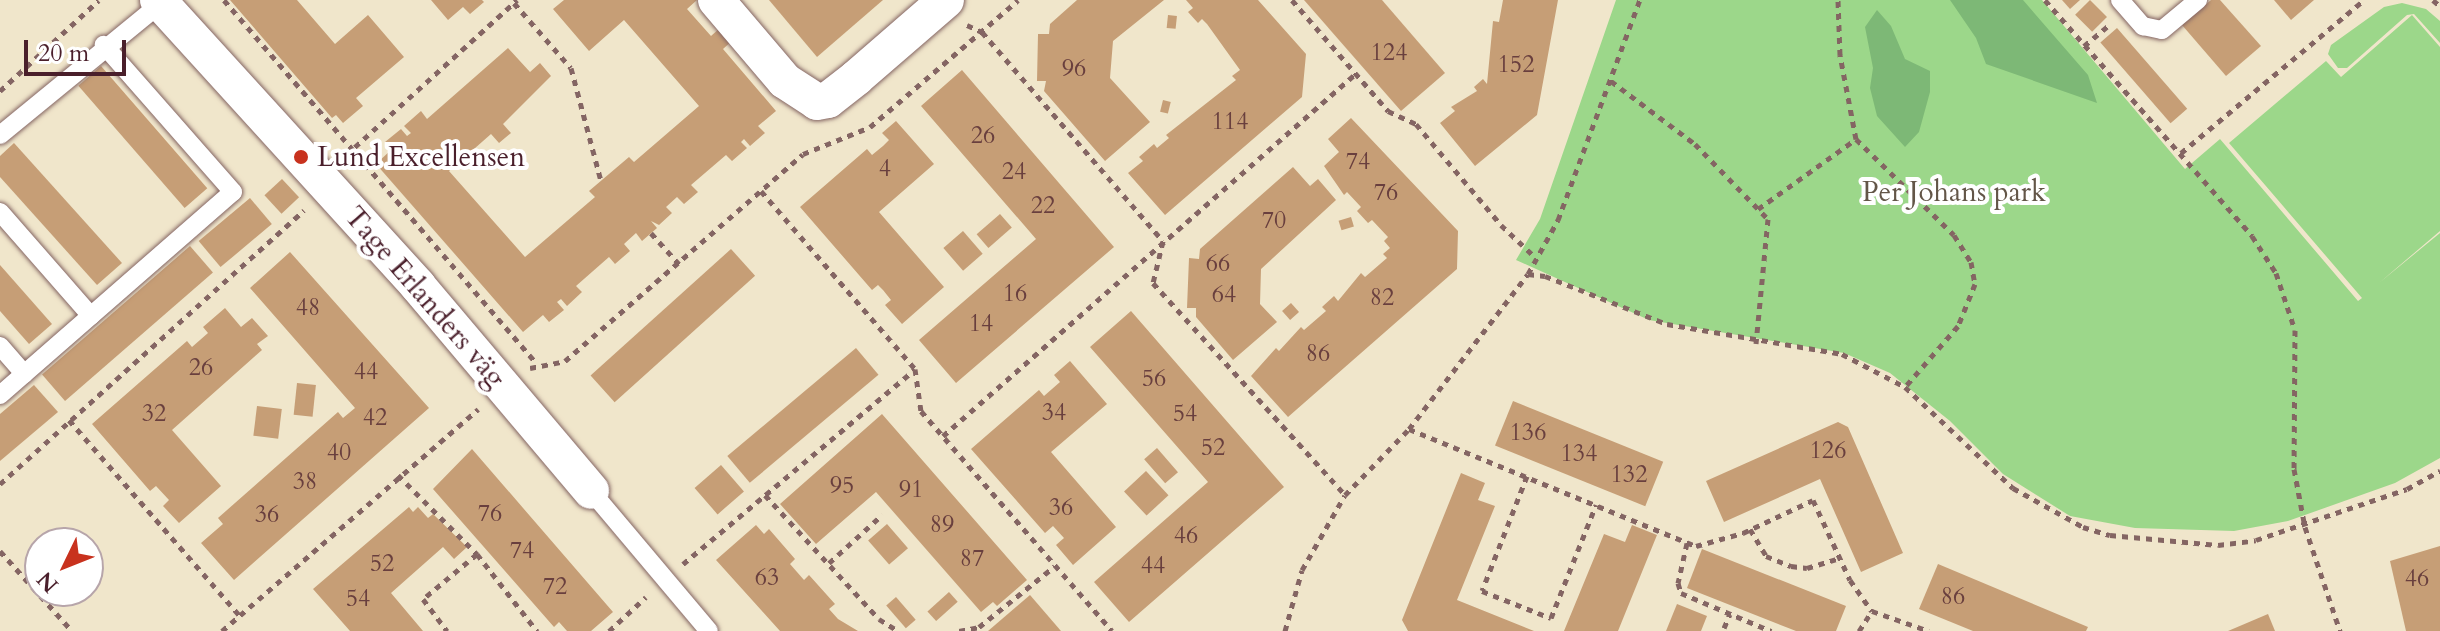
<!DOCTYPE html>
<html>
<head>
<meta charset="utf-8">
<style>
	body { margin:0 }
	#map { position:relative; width:2440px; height:631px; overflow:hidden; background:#f0e6cb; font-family:Cardo,serif }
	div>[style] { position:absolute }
	.green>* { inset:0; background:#9cd78a }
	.forest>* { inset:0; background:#7db876 }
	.building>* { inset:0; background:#c69e76; transform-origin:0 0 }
	.path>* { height:5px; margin-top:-2.5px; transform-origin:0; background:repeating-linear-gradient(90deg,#846563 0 6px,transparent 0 12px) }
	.roads { filter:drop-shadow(0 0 2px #846563) drop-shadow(0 0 2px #846563) }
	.lane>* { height:18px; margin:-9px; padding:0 9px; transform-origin:9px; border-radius:9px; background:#fff }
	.street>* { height:36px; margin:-18px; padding:0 18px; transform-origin:18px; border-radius:18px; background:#fff }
	.dots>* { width:22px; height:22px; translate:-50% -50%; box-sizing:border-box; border:4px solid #fff; border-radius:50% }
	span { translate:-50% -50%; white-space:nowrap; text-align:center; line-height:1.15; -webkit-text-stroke:8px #fff; paint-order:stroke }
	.number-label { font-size:24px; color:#693f3e }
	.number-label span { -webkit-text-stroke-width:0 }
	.poi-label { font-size:28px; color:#4a1f2b }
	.left { translate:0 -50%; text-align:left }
	.park-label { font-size:28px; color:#635648 }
	.street-label { font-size:28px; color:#4a1f2b }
	.north { position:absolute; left:24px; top:527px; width:80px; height:80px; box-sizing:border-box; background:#fff; border:2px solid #b7a5aa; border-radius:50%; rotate:227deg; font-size:22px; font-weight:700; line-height:32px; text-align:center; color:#4a1f2b }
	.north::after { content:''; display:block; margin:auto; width:28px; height:36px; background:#c8321e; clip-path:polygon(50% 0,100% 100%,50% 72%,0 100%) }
	.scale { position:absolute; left:24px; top:40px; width:102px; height:36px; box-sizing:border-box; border:4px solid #4a1f2b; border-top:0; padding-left:10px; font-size:24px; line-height:28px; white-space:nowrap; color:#4a1f2b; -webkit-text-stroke:6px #fff; paint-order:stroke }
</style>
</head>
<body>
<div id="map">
	<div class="green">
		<i style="clip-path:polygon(1616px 0,2042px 0,2185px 169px,2220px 139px,2358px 301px,2362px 298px,2229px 143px,2326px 61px,2341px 77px,2412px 15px,2440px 47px,2440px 231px,2379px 283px,2440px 233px,2440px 458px,2395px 483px,2288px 521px,2234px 531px,2135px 528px,2070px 516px,2003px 474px,1950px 421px,1890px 373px,1844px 353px,1649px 320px,1516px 260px,1540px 219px)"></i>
		<i style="clip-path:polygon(2402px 3px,2426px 9px,2440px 21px,2440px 43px,2414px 14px,2407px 15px,2347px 68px,2338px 68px,2328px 54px,2331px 45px,2384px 7px)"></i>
	</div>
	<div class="forest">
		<i style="clip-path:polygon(1950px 0,2023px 0,2088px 75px,2097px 103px,1986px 64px,1976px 38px)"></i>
		<i style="clip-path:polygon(1877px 10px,1891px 26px,1905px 59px,1930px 71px,1930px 92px,1919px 132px,1905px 147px,1877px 116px,1870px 88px,1873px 68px,1865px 27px)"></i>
	</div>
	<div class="building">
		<i style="clip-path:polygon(230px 0,297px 0,335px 44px,368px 15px,404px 57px,356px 98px,363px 106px,343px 123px,336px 115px,332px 118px)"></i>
		<i style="clip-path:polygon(431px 0,482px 0,484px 2px,470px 14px,463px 7px,448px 20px)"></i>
		<i style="clip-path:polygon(564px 0,697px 0,687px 9px,711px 36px,720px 28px,732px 41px,723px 49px,776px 111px,758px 126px,765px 133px,750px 146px,744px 139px,741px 142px,747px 148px,732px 161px,726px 155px,691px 185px,698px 192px,684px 204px,677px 197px,666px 207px,672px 213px,659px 225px,651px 221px,657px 228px,642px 241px,636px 233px,624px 244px,630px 251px,615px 264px,609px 257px,576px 286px,582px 292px,567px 306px,561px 299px,557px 302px,564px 310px,549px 322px,543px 315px,523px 332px,376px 164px,392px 149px,385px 142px,401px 129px,407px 136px,411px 133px,404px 126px,421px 111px,427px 119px,508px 48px,530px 72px,540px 63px,551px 76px,503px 124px,511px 133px,499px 143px,491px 134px,449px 171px,525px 257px,595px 197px,589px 191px,629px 157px,634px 162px,699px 106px,624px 20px,589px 51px,553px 9px)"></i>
		<i style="clip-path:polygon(769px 0,883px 0,817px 57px)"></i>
		<i style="clip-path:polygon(1077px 0,1164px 0,1113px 41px,1110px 78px,1150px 122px,1105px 161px,1044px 91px,1046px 81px,1037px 81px,1038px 34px,1049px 34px,1050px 24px)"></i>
		<i style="clip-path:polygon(1186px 0,1258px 0,1306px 54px,1302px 97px,1165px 215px,1128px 173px,1143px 161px,1139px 157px,1154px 144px,1157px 148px,1169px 138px,1166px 135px,1236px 80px,1232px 76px,1240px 70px,1207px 24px,1202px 19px,1198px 23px,1188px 12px,1193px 8px)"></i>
		<i style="clip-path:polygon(1304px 0,1382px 0,1445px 73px,1401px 111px)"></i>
		<i style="clip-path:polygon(1503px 0,1558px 0,1537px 115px,1475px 166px,1440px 123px,1455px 111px,1451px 107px,1477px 91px,1474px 87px,1483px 79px,1487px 84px,1493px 21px,1499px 22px)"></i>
		<i style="clip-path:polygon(2062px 0,2080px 0,2070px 9px)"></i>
		<i style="left:2090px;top:0;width:24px;height:21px;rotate:45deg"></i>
		<i style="clip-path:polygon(2211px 0,2220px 0,2261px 46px,2226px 76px,2182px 25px)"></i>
		<i style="clip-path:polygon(2274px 0,2314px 0,2291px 20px)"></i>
		<i style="left:1168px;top:15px;width:9px;height:13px;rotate:6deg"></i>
		<i style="left:2117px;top:28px;width:107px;height:22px;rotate:49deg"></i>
		<i style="left:101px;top:66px;width:162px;height:30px;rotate:49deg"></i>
		<i style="clip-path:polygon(962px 70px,1114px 247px,956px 383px,919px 340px,1036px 239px,921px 106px)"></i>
		<i style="left:1163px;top:100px;width:8px;height:12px;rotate:14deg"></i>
		<i style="clip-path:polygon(1351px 118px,1458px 231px,1457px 269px,1288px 417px,1251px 376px,1276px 348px,1279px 351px,1301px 327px,1304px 330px,1326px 311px,1322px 307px,1334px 296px,1338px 301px,1361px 273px,1365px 277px,1387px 258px,1383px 254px,1390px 248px,1384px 241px,1388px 237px,1372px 220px,1368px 223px,1357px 211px,1361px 207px,1347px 192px,1344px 195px,1324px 166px,1339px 152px,1328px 139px)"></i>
		<i style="clip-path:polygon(896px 121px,934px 164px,879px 212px,944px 287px,902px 324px,885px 305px,891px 300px,883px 290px,878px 285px,872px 290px,800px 207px,867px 149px,872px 155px,883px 146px,889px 140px,882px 133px)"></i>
		<i style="clip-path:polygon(14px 143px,122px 263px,97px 285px,0 177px,0 156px)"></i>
		<i style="clip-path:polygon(1293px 167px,1310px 186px,1318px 179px,1336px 200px,1261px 269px,1260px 304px,1277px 322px,1233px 360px,1196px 317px,1196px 308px,1187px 308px,1189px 258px,1199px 259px,1200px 249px)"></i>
		<i style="left:282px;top:179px;width:25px;height:24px;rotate:47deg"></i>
		<i style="left:250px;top:198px;width:34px;height:67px;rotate:50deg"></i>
		<i style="left:1000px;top:214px;width:18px;height:31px;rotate:49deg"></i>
		<i style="left:1351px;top:217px;width:10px;height:13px;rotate:73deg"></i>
		<i style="left:963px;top:231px;width:30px;height:26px;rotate:49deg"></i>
		<i style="left:190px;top:246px;width:35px;height:196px;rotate:49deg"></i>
		<i style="left:731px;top:249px;width:36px;height:189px;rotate:48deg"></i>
		<i style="clip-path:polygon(290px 252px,429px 408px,234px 580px,201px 543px,223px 524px,218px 518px,338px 412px,343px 418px,355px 408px,250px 288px)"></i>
		<i style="clip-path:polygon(0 265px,52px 324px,29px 344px,0 311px)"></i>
		<i style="left:1291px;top:303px;width:12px;height:12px;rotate:48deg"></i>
		<i style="clip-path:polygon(225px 308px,241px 327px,252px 318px,268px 336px,257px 344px,262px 350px,172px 430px,221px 486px,179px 523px,163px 506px,169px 500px,156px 486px,150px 491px,92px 424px,187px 341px,192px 347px,208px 333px,203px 327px)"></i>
		<i style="clip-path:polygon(1131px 311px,1284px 487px,1129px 622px,1094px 582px,1208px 482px,1090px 347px)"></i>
		<i style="left:856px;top:348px;width:35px;height:168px;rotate:50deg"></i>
		<i style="clip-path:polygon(1070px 361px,1107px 404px,1051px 452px,1116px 527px,1073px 565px,1056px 545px,1064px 538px,1053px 526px,1045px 533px,971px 449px,1039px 390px,1044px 396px,1060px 382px,1054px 375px)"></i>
		<i style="left:297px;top:383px;width:19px;height:32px;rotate:6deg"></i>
		<i style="clip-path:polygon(34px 385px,58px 412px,0 461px,0 414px)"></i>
		<i style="left:1513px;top:401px;width:162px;height:48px;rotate:22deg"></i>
		<i style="left:257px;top:406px;width:25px;height:30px;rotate:7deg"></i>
		<i style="clip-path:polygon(882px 414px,1027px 580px,997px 606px,993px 602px,981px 612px,876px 492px,816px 544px,780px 504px)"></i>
		<i style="clip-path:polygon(1838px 422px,1848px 427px,1903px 553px,1861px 572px,1820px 479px,1724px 522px,1706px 481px)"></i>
		<i style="left:1157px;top:448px;width:32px;height:17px;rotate:49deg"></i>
		<i style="clip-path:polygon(472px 449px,613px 612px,591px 631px,567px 631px,559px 622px,554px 627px,433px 489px)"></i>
		<i style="left:721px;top:465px;width:35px;height:35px;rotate:49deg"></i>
		<i style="left:1146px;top:471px;width:33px;height:30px;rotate:47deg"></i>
		<i style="clip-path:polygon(1461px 473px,1485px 483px,1478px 500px,1495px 506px,1457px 600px,1534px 631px,1408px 631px,1402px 620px)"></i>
		<i style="clip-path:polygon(409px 507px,413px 512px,418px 507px,428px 518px,433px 514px,467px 547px,454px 559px,443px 547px,391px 593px,423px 631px,350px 631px,313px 589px)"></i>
		<i style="left:887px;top:524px;width:32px;height:25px;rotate:49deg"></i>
		<i style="clip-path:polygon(756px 525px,764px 534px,769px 529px,795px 559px,790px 564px,804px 580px,809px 575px,835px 604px,829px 609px,838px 619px,858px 631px,780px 631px,716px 560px)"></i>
		<i style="clip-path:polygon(1632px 525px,1657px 535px,1618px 631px,1564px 631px,1604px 534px,1625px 542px)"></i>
		<i style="clip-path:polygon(2440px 546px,2440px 631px,2406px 631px,2390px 561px)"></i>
		<i style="clip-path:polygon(1702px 549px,1846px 606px,1836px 631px,1796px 631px,1687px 588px)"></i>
		<i style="clip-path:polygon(1938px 564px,2088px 627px,2086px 631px,1973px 631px,1919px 609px)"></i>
		<i style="left:949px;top:592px;width:13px;height:29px;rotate:48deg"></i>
		<i style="clip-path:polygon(1030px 595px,1061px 631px,988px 631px)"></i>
		<i style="left:896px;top:597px;width:30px;height:13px;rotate:49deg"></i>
		<i style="clip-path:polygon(1677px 604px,1707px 616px,1701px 631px,1666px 631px)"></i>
		<i style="clip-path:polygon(2268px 614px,2275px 631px,2228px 631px)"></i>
	</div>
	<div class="path">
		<i style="left:224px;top:0;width:479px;rotate:49.3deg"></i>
		<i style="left:1292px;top:0;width:147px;rotate:49.1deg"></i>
		<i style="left:1388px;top:111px;width:31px;rotate:25deg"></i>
		<i style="left:1416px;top:124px;width:132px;rotate:49.9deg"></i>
		<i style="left:1501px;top:225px;width:48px;rotate:43.3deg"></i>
		<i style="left:2045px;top:0;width:314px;rotate:48.7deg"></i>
		<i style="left:2252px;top:236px;width:44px;rotate:57deg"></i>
		<i style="left:2276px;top:273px;width:60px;rotate:71.6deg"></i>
		<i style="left:2295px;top:330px;width:139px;rotate:90.4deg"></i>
		<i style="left:2294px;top:469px;width:59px;rotate:79.3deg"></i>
		<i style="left:2305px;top:527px;width:110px;rotate:71.4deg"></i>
		<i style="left:2433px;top:0;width:9px;rotate:41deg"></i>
		<i style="left:514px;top:3px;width:86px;rotate:48.8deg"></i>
		<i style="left:571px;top:68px;width:117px;rotate:75.1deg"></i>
		<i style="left:967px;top:25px;width:17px;rotate:25deg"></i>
		<i style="left:982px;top:32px;width:276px;rotate:49.1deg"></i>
		<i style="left:1163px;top:241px;width:43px;rotate:103.4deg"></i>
		<i style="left:1153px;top:283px;width:286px;rotate:47.8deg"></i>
		<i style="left:2084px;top:46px;width:31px;rotate:-40deg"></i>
		<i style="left:1611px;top:81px;width:105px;rotate:36.9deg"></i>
		<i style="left:1695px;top:144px;width:105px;rotate:45.8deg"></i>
		<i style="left:1768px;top:219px;width:125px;rotate:95.5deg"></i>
		<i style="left:0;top:91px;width:134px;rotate:-42.6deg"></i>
		<i style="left:1856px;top:139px;width:137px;rotate:44.4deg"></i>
		<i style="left:1954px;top:235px;width:32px;rotate:58deg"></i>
		<i style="left:1971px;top:262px;width:22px;rotate:80deg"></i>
		<i style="left:1975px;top:284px;width:45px;rotate:112deg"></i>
		<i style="left:1958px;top:326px;width:81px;rotate:131deg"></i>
		<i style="left:2181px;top:153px;width:239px;rotate:-39.9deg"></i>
		<i style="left:346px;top:155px;width:231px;rotate:-42.2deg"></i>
		<i style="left:761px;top:191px;width:235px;rotate:49.1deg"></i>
		<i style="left:915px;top:369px;width:42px;rotate:81.9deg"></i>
		<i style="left:921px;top:411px;width:291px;rotate:49deg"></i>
		<i style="left:1758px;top:209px;width:120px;rotate:-35.5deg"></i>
		<i style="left:1856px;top:139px;width:86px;rotate:-100.8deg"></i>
		<i style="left:1840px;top:55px;width:55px;rotate:-92.1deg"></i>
		<i style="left:651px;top:233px;width:42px;rotate:47.9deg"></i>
		<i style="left:1528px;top:274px;width:17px;rotate:7deg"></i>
		<i style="left:1545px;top:276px;width:131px;rotate:21.5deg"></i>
		<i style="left:1667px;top:324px;width:178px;rotate:9.7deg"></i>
		<i style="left:1842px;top:354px;width:71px;rotate:27.6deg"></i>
		<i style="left:1905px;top:387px;width:148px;rotate:43.1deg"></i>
		<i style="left:2013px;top:488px;width:80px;rotate:29.1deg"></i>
		<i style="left:2083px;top:527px;width:28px;rotate:17deg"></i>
		<i style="left:2110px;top:535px;width:108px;rotate:5.3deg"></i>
		<i style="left:2218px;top:545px;width:38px;rotate:-7deg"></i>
		<i style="left:2256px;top:540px;width:159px;rotate:-18.7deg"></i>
		<i style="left:2407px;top:489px;width:38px;rotate:-29deg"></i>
		<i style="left:530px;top:368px;width:36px;rotate:-11deg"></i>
		<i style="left:565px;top:361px;width:315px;rotate:-41deg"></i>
		<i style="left:803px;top:154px;width:72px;rotate:-21.9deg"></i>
		<i style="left:870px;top:127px;width:195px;rotate:-40.6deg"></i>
		<i style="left:69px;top:420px;width:259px;rotate:48.9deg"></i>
		<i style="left:1409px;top:429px;width:310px;rotate:22.2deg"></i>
		<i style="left:1696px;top:546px;width:49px;rotate:-15.5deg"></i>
		<i style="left:1743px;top:533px;width:77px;rotate:-25.2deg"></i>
		<i style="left:1813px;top:500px;width:88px;rotate:65.2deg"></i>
		<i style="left:1850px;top:580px;width:38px;rotate:55deg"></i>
		<i style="left:1872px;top:611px;width:60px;rotate:19.3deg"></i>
		<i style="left:943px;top:436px;width:547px;rotate:-41.29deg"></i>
		<i style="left:398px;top:475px;width:112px;rotate:45deg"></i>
		<i style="left:477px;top:554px;width:70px;rotate:140.2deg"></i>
		<i style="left:423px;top:599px;width:40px;rotate:53deg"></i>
		<i style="left:1527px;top:476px;width:123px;rotate:111.4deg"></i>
		<i style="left:1482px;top:591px;width:74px;rotate:21.4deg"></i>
		<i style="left:1551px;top:618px;width:122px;rotate:-68.3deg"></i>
		<i style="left:0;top:484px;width:409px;rotate:-42deg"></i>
		<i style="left:765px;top:495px;width:168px;rotate:47.4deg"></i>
		<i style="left:879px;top:619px;width:22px;rotate:32deg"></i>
		<i style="left:1750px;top:529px;width:31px;rotate:59deg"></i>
		<i style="left:1766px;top:556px;width:27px;rotate:22deg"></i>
		<i style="left:1791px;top:566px;width:16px;rotate:7deg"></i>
		<i style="left:1807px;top:568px;width:34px;rotate:-17deg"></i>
		<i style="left:1687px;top:543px;width:41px;rotate:102.7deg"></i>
		<i style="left:1678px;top:583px;width:10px;rotate:73deg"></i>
		<i style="left:1681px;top:593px;width:98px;rotate:22.9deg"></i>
		<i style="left:0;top:551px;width:108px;rotate:48deg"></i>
		<i style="left:477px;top:554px;width:98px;rotate:52.1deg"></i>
		<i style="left:829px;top:563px;width:72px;rotate:-42.2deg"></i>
		<i style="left:683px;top:564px;width:303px;rotate:-40deg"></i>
		<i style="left:1724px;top:628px;width:15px;rotate:-67deg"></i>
		<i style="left:222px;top:631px;width:339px;rotate:-40.9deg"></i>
		<i style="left:609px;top:631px;width:50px;rotate:-42.6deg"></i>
		<i style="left:959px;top:631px;width:20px;rotate:-11deg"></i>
		<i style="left:979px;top:627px;width:97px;rotate:-38.8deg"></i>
		<i style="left:1285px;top:631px;width:63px;rotate:-74.4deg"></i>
		<i style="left:1302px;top:570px;width:86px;rotate:-60.2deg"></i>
		<i style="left:1345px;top:495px;width:92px;rotate:-45.9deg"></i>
		<i style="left:1409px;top:429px;width:195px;rotate:-52.5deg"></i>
		<i style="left:1528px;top:274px;width:62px;rotate:-60.9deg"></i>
		<i style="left:1558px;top:220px;width:235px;rotate:-69.6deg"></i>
		<i style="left:1859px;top:631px;width:24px;rotate:-57deg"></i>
	</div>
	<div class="roads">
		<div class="lane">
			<i style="left:2120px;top:0;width:35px;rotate:49deg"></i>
			<i style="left:2143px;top:26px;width:19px;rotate:12deg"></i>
			<i style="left:2162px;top:30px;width:47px;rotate:-39.8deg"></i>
			<i style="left:0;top:135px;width:208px;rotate:-39.3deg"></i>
			<i style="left:0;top:212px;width:138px;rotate:48.8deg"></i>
			<i style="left:0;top:346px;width:37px;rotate:49deg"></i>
			<i style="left:0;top:395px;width:309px;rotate:-41.1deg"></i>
			<i style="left:233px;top:192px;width:196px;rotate:-131.3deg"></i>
			<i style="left:591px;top:491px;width:183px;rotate:49.9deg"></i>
		</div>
		<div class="street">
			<i style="left:158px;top:0;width:387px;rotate:47.7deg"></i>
			<i style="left:418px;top:286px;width:268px;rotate:49.8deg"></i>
			<i style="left:716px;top:0;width:106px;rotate:49.6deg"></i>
			<i style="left:785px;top:81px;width:38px;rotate:33deg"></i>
			<i style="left:817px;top:102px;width:11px;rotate:-10deg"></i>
			<i style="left:828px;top:100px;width:36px;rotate:-38deg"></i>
			<i style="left:856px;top:78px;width:119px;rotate:-40.9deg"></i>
		</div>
	</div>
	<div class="dots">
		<i style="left:301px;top:157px;background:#c8321e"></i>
	</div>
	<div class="number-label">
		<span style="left:1389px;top:53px">124</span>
		<span style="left:1516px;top:65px">152</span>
		<span style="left:1074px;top:69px">96</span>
		<span style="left:1230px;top:122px">114</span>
		<span style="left:983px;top:136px">26</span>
		<span style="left:1358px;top:162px">74</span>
		<span style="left:885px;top:169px">4</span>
		<span style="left:1014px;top:172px">24</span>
		<span style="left:1386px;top:193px">76</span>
		<span style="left:1043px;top:206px">22</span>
		<span style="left:1274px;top:221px">70</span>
		<span style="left:1218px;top:264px">66</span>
		<span style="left:1015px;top:294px">16</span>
		<span style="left:1224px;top:295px">64</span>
		<span style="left:1382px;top:298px">82</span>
		<span style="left:308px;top:308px">48</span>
		<span style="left:981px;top:324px">14</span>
		<span style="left:1318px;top:354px">86</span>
		<span style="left:201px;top:368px">26</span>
		<span style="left:366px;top:372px">44</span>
		<span style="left:1154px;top:379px">56</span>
		<span style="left:1054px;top:413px">34</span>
		<span style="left:154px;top:414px">32</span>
		<span style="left:1185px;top:414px">54</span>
		<span style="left:375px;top:418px">42</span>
		<span style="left:1528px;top:433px">136</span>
		<span style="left:1213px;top:448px">52</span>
		<span style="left:1828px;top:451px">126</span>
		<span style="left:339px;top:453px">40</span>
		<span style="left:1579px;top:454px">134</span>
		<span style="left:1629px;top:475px">132</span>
		<span style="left:305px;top:482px">38</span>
		<span style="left:842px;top:486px">95</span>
		<span style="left:911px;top:490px">91</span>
		<span style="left:1061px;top:508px">36</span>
		<span style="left:490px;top:514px">76</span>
		<span style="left:267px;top:515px">36</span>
		<span style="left:942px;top:525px">89</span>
		<span style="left:1186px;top:536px">46</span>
		<span style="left:522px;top:551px">74</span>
		<span style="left:972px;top:559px">87</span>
		<span style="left:382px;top:564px">52</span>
		<span style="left:1153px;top:566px">44</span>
		<span style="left:767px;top:578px">63</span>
		<span style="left:2417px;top:579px">46</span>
		<span style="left:555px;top:587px">72</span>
		<span style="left:1953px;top:597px">86</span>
		<span style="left:358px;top:599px">54</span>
	</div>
	<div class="poi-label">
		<span class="left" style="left:317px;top:157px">Lund Excellensen</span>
	</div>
	<div class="park-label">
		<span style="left:1954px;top:192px">Per Johans park</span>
	</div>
	<div class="street-label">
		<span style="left:425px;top:297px;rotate:49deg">Tage Erlanders väg</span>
	</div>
	<div class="north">N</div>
	<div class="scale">20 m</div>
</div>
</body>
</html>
